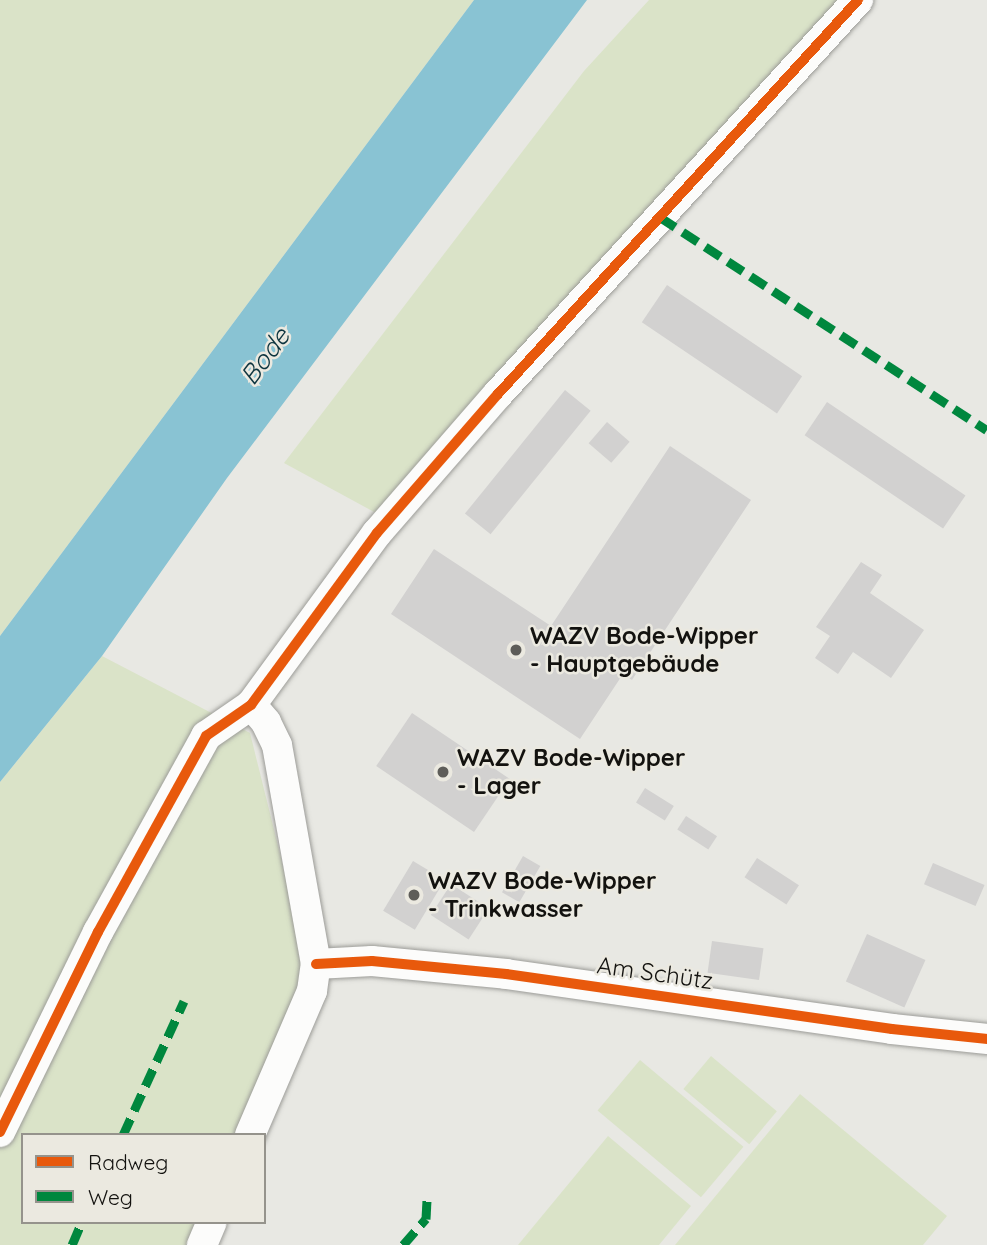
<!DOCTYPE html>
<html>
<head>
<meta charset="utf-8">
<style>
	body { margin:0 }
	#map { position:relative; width:987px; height:1245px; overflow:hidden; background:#e8e8e3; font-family:Quicksand,sans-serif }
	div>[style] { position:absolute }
	.green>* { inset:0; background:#dae3c8; transform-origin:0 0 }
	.water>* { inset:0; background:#89c3d3 }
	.building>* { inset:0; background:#d2d1d0; transform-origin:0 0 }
	.roads { filter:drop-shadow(0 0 2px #9c9c98) drop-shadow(0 0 2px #9c9c98) }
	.minor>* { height:30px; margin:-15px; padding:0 15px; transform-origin:15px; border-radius:15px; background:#fcfcfb }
	.quiet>* { height:9px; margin-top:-4.5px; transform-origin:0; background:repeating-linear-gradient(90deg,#00873e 0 18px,transparent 0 27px) }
	.cycleway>* { height:10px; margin:-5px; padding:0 5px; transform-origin:5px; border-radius:5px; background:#e8590c }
	.dots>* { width:19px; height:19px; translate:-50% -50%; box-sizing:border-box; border:4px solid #ebe9e0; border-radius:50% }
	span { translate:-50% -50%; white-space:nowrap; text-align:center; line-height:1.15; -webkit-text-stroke:5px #ebe9e0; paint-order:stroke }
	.poi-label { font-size:24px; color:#13120f; font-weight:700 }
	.left { translate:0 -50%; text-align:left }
	.street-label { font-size:24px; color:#13120f }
	.water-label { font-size:26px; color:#0c343f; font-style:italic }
	.legend { position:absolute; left:21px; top:1133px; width:245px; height:91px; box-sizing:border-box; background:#ebe9e0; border:2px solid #95938c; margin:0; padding:9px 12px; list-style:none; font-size:21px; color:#13120f }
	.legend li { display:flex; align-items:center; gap:14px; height:35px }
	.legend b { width:35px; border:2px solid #95938c }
</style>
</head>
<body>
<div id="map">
	<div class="green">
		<i style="clip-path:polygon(0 0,474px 0,0 636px)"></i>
		<i style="clip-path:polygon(649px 0,842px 0,376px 513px,284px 463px,584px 71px)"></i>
		<i style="clip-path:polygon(102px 656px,250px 733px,303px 946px,303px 980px,235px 1135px,23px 1135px,23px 1222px,196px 1222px,186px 1245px,0 1245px,0 782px)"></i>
		<i style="left:711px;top:1056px;width:86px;height:43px;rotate:40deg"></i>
		<i style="left:640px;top:1060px;width:135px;height:66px;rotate:40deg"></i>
		<i style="clip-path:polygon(800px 1094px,947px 1216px,923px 1245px,675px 1245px)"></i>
		<i style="clip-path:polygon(608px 1136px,691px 1206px,659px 1245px,518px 1245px)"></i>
	</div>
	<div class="water">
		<i style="clip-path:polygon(474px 0,587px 0,227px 478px,102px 656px,0 782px,0 636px)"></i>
	</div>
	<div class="building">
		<i style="left:667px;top:285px;width:163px;height:45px;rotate:34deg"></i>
		<i style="left:565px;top:390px;width:33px;height:159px;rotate:39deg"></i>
		<i style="left:827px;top:402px;width:167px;height:40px;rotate:34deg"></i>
		<i style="left:607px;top:422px;width:30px;height:28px;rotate:41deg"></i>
		<i style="clip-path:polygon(670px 446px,751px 500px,632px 680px,623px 674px,580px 739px,391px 614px,434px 549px,551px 626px)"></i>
		<i style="clip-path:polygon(861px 562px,882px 575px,870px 593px,924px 630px,891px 678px,853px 652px,838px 674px,815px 658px,830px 636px,816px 627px)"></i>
		<i style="left:412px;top:713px;width:118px;height:64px;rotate:34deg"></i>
		<i style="left:645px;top:788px;width:34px;height:17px;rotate:32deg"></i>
		<i style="left:686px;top:816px;width:37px;height:16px;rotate:33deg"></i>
		<i style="left:523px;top:856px;width:20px;height:42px;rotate:30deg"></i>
		<i style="left:757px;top:858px;width:50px;height:23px;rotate:33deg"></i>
		<i style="left:413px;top:861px;width:37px;height:58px;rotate:31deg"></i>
		<i style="left:933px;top:863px;width:56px;height:23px;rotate:23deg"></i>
		<i style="left:451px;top:884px;width:45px;height:37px;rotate:33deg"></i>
		<i style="left:867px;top:934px;width:64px;height:52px;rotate:24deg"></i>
		<i style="left:712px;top:941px;width:52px;height:32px;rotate:8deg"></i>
	</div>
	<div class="roads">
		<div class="minor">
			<i style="left:316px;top:964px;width:56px;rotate:-3.1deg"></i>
			<i style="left:372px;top:961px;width:135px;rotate:5.5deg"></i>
			<i style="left:506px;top:974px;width:390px;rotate:8.1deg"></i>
			<i style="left:892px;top:1029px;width:96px;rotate:6deg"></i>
			<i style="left:0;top:1132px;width:223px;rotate:-63.9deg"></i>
			<i style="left:98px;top:932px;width:224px;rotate:-61.1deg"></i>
			<i style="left:206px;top:736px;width:55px;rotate:-34.6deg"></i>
			<i style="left:251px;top:705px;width:213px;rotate:-53.8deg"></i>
			<i style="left:377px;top:533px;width:184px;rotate:-49deg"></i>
			<i style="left:498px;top:394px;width:534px;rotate:-47.58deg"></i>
			<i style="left:250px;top:1135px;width:157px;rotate:-66.7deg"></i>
			<i style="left:312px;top:991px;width:27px;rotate:-82deg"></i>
			<i style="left:316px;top:964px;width:222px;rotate:-100.1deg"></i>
			<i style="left:277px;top:745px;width:25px;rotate:-116deg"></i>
			<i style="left:266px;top:722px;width:23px;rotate:-131deg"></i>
			<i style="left:202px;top:1245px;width:25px;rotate:-67deg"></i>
		</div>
	</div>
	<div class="quiet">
		<i style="left:660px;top:217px;width:390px;rotate:33.1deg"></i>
		<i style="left:123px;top:1135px;width:147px;rotate:-65.5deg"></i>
		<i style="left:72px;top:1245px;width:25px;rotate:-67deg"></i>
		<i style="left:403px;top:1245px;width:35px;rotate:-49deg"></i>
		<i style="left:426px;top:1219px;width:21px;rotate:-87deg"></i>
	</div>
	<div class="cycleway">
		<i style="left:316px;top:964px;width:56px;rotate:-3.1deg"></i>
		<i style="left:372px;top:961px;width:135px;rotate:5.5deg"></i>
		<i style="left:506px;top:974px;width:390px;rotate:8.1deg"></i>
		<i style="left:892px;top:1029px;width:96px;rotate:6deg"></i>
		<i style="left:0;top:1132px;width:223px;rotate:-63.9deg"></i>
		<i style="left:98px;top:932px;width:224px;rotate:-61.1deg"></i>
		<i style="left:206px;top:736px;width:55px;rotate:-34.6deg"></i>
		<i style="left:251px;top:705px;width:213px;rotate:-53.8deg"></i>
		<i style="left:377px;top:533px;width:184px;rotate:-49deg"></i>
		<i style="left:498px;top:394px;width:534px;rotate:-47.58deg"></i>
	</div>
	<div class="dots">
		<i style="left:516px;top:650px;background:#5e5d59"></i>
		<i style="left:443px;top:772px;background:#5e5d59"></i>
		<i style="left:414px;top:895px;background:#5e5d59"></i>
	</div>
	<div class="poi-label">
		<span class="left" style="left:530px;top:650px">WAZV Bode-Wipper<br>- Hauptgebäude</span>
		<span class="left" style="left:457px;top:772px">WAZV Bode-Wipper<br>- Lager</span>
		<span class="left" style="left:428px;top:895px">WAZV Bode-Wipper<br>- Trinkwasser</span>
	</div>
	<div class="street-label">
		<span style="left:655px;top:973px;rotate:8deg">Am Schütz</span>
	</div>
	<div class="water-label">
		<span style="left:265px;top:356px;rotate:-53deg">Bode</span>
	</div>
	<ul class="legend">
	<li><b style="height:9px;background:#e8590c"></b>Radweg</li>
	<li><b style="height:9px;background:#00873e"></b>Weg</li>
	</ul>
</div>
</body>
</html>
